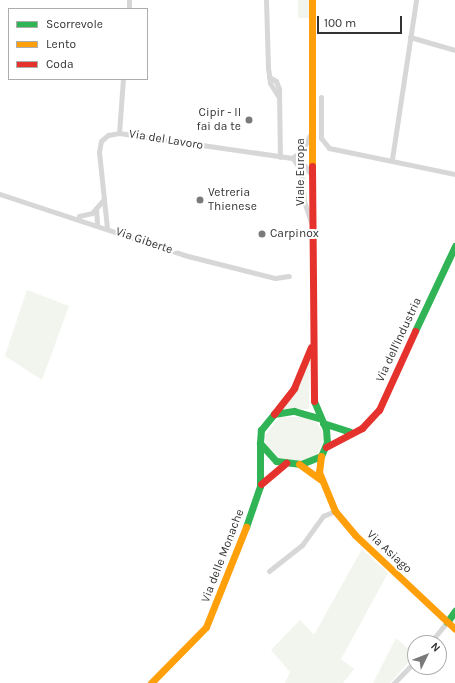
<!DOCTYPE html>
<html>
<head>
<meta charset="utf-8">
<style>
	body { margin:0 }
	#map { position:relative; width:455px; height:683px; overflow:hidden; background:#fff; font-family:Karla,sans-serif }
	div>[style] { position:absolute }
	.green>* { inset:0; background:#f1f5ed; transform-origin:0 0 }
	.street>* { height:5px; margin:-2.5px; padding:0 2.5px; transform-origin:2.5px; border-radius:2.5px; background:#d7d7d7 }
	.fast>* { height:7px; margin:-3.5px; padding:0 3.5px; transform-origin:3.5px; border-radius:3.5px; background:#30b455 }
	.slow>* { height:7px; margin:-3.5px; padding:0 3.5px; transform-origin:3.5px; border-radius:3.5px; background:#ff9f0a }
	.jam>* { height:7px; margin:-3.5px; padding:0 3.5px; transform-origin:3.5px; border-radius:3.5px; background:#e5322d }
	.dots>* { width:11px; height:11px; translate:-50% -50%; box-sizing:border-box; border:2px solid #fff; border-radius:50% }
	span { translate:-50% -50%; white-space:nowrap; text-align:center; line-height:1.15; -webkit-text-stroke:4px #fff; paint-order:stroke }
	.poi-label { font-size:12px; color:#333 }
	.right { translate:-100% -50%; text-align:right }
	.left { translate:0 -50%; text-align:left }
	.street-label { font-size:12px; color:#333 }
	.legend { position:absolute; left:8px; top:8px; width:140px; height:72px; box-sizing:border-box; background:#fff; border:1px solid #adadad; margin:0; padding:5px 7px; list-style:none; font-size:12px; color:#333 }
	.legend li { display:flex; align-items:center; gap:8px; height:20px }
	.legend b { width:20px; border:1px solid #adadad }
	.north { position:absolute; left:407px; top:635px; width:40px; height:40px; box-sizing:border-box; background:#fff; border:1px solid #adadad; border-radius:50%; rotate:47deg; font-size:11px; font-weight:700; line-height:16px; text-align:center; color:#333 }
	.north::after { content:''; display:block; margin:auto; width:14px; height:18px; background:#7a7a7a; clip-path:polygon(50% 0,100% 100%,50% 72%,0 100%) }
	.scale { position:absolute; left:317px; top:16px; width:85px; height:18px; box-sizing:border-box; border:2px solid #333; border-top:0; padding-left:5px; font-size:12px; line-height:14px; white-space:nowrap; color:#333; -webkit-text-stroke:3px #fff; paint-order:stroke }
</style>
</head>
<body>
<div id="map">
	<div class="green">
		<i style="left:298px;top:0;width:11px;height:18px"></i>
		<i style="clip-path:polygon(27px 290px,69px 306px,42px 380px,5px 356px)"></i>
		<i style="clip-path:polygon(310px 351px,309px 409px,284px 409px,297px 389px)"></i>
		<i style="clip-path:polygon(280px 417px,305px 417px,317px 423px,325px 436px,318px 454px,304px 461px,278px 459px,266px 445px,265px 435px)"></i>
		<i style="clip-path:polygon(362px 549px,388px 573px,341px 659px,354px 669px,343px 683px,285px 683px,290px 672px,271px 650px,300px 620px,314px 635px)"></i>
		<i style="clip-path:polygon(396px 638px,415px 655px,390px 683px,373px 683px)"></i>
	</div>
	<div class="street">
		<i style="left:266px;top:0;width:68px;rotate:88.3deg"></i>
		<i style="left:268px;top:68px;width:15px;rotate:82deg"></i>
		<i style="left:270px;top:83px;width:15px;rotate:58deg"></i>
		<i style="left:129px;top:9px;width:9px;rotate:-90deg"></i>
		<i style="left:410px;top:37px;width:47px;rotate:16.1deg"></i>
		<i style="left:269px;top:77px;width:8px;rotate:30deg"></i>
		<i style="left:276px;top:81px;width:9px;rotate:69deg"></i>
		<i style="left:279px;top:89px;width:68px;rotate:89.2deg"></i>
		<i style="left:321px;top:97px;width:41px;rotate:90deg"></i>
		<i style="left:321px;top:138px;width:13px;rotate:51deg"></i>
		<i style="left:329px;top:148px;width:129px;rotate:11.7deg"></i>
		<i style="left:119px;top:133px;width:54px;rotate:-85.8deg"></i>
		<i style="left:292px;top:158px;width:12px;rotate:-35deg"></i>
		<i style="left:302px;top:151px;width:18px;rotate:-63deg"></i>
		<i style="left:392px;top:159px;width:161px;rotate:-81.4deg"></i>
		<i style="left:294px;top:160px;width:13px;rotate:58deg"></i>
		<i style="left:301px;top:171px;width:30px;rotate:84deg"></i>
		<i style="left:304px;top:201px;width:23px;rotate:72deg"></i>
		<i style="left:0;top:194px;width:194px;rotate:18.3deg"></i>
		<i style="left:184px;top:255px;width:94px;rotate:14.2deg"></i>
		<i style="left:275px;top:278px;width:14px;rotate:-8deg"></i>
		<i style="left:96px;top:209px;width:15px;rotate:86deg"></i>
		<i style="left:79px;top:216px;width:13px;rotate:-13deg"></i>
		<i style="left:92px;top:213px;width:18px;rotate:-49deg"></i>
		<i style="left:107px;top:228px;width:76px;rotate:-96deg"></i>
		<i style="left:99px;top:152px;width:11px;rotate:-80deg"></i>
		<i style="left:101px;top:141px;width:9px;rotate:-41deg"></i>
		<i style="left:108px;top:135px;width:11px;rotate:-10deg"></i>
		<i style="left:119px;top:133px;width:175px;rotate:8.2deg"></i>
		<i style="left:292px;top:158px;width:15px;rotate:32deg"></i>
		<i style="left:305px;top:166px;width:12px;rotate:55deg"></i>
		<i style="left:269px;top:571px;width:42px;rotate:-38.2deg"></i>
		<i style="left:302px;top:545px;width:36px;rotate:-54deg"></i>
		<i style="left:323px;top:516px;width:13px;rotate:-23deg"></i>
		<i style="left:430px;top:643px;width:27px;rotate:-51deg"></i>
		<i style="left:394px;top:683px;width:30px;rotate:-46deg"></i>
	</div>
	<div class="fast">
		<i style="left:415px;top:331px;width:94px;rotate:-64.8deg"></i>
		<i style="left:314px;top:401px;width:30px;rotate:67deg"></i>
		<i style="left:326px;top:429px;width:13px;rotate:86deg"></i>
		<i style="left:327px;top:442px;width:15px;rotate:113deg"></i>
		<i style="left:321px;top:456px;width:22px;rotate:158deg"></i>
		<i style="left:301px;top:464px;width:25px;rotate:-173deg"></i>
		<i style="left:276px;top:461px;width:24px;rotate:-132deg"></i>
		<i style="left:260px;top:443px;width:13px;rotate:-86deg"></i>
		<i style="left:261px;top:430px;width:21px;rotate:-51deg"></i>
		<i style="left:274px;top:414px;width:20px;rotate:-9deg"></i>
		<i style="left:294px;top:411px;width:25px;rotate:16deg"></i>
		<i style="left:323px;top:423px;width:28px;rotate:18deg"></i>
		<i style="left:246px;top:527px;width:43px;rotate:-71.1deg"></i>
		<i style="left:260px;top:486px;width:41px;rotate:-90deg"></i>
		<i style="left:447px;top:622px;width:14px;rotate:-54deg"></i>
	</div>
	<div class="slow">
		<i style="left:312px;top:0;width:166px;rotate:90deg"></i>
		<i style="left:321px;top:456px;width:16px;rotate:97deg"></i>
		<i style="left:319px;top:472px;width:42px;rotate:67.7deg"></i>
		<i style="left:335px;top:511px;width:31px;rotate:50deg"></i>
		<i style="left:355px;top:535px;width:137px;rotate:43.2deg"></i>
		<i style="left:299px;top:464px;width:26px;rotate:36deg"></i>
		<i style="left:151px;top:683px;width:78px;rotate:-45.5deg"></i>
		<i style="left:206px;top:627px;width:108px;rotate:-68.2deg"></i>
	</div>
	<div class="jam">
		<i style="left:312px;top:166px;width:235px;rotate:89.5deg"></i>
		<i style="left:274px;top:414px;width:33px;rotate:-52deg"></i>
		<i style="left:294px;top:388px;width:44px;rotate:-67.5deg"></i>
		<i style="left:326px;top:447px;width:41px;rotate:-27.8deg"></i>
		<i style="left:362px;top:428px;width:25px;rotate:-47deg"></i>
		<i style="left:379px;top:410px;width:87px;rotate:-65.5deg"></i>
		<i style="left:261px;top:484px;width:33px;rotate:-40deg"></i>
	</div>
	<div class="dots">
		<i style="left:249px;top:120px;background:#7a7a7a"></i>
		<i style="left:200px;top:200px;background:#7a7a7a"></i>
		<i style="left:262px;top:234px;background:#7a7a7a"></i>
	</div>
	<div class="poi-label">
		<span class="right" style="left:241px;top:120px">Cipir - Il<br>fai da te</span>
		<span class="left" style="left:208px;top:200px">Vetreria<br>Thienese</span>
		<span class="left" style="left:270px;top:234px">Carpinox</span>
	</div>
	<div class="street-label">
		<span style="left:166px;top:140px;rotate:9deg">Via del Lavoro</span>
		<span style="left:301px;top:172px;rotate:-90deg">Viale Europa</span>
		<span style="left:144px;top:241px;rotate:19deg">Via Giberte</span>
		<span style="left:399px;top:340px;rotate:-65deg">Via dell'Industria</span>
		<span style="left:389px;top:552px;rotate:43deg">Via Asiago</span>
		<span style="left:223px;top:556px;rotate:-69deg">Via delle Monache</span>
	</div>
	<ul class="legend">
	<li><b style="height:5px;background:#30b455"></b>Scorrevole</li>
	<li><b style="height:5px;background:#ff9f0a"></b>Lento</li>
	<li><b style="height:5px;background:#e5322d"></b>Coda</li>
	</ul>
	<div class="north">N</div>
	<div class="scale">100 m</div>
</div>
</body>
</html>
